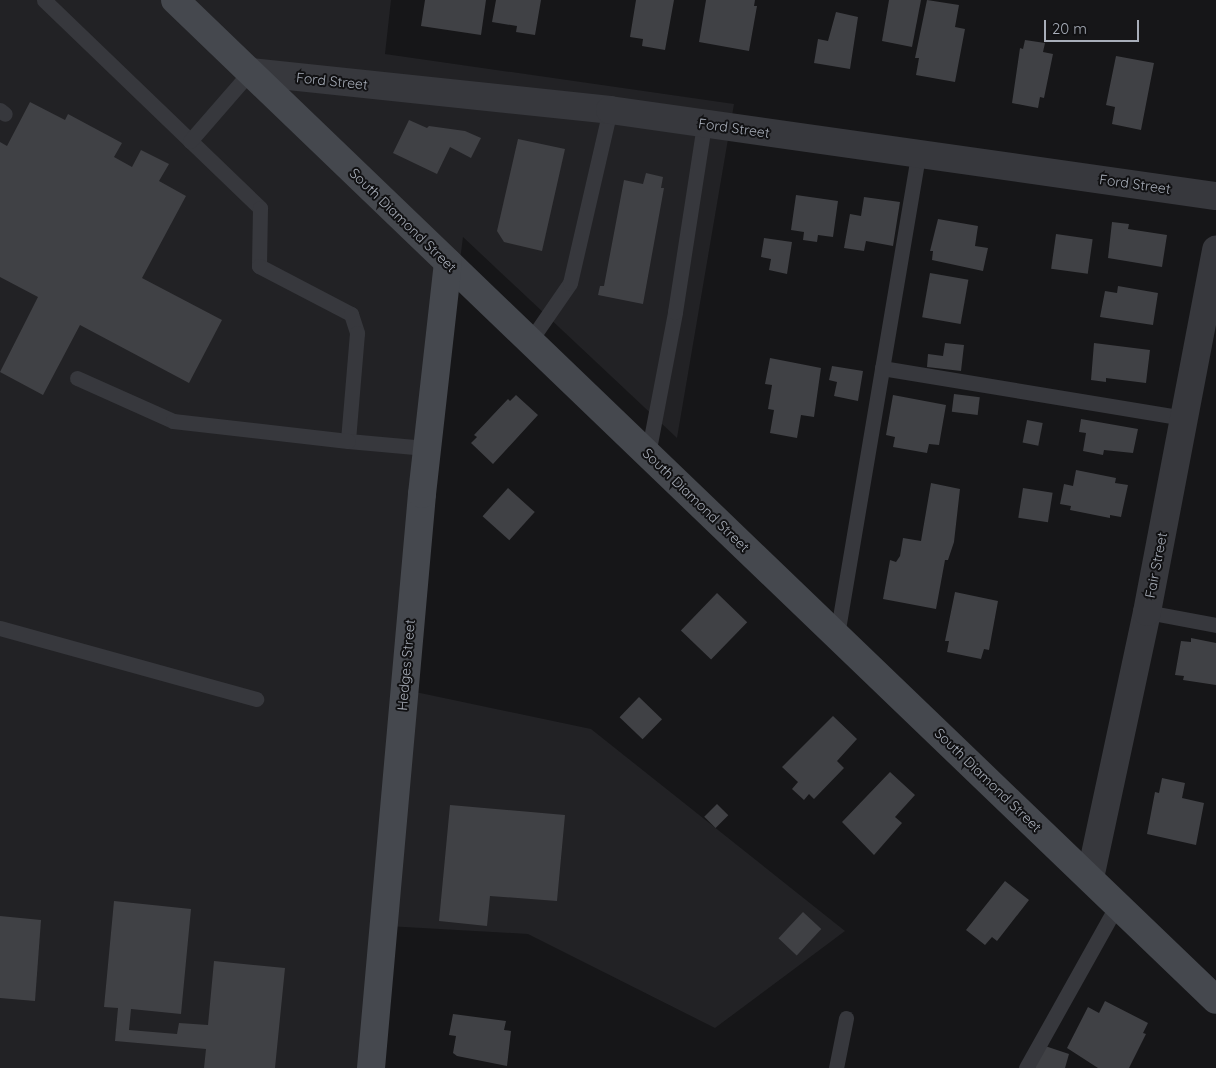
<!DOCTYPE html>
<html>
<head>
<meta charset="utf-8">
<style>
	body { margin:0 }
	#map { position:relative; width:1216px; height:1068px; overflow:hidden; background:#161618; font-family:Quicksand,sans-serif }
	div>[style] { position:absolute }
	.built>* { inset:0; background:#222225 }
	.building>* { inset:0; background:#404145; transform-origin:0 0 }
	.lane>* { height:15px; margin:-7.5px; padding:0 7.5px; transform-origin:7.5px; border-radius:7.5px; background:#37383d }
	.street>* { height:28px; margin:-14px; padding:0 14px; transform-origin:14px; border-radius:14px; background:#37383d }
	.secondary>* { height:28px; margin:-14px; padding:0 14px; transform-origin:14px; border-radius:14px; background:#45484e }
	span { translate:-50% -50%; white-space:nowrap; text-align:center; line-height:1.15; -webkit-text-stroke:4px #111113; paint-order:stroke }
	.street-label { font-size:14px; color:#a8aeb9 }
	.scale { position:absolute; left:1044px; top:20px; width:95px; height:22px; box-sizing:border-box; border:2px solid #a8aeb9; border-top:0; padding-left:6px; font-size:15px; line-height:18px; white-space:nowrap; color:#a8aeb9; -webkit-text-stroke:4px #111113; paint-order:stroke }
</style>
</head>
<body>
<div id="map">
	<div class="built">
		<i style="clip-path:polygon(0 0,391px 0,385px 54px,734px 104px,677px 438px,463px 237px,406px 690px,591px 729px,845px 931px,715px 1028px,528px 934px,387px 926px,375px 1068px,0 1068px)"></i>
	</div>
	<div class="building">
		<i style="clip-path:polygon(425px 0,486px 0,481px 35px,421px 26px)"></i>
		<i style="clip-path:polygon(496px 0,541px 0,535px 35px,516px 32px,517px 26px,492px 22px)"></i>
		<i style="clip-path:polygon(636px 0,674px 0,665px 50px,642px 46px,643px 39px,630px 37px)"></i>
		<i style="clip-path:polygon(706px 0,755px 0,754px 6px,757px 6px,749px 51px,699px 42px)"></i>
		<i style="clip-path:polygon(889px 0,921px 0,912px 47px,882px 41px)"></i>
		<i style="clip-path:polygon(927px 0,959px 5px,955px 27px,965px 29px,955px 82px,916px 75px,919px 58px,915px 58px)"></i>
		<i style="clip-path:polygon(836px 12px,858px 17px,850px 69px,814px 63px,818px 39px,828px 41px)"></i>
		<i style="clip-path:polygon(1025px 40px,1045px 43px,1043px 52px,1053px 54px,1044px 98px,1040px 97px,1038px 108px,1012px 103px,1020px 48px,1023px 49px)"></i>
		<i style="clip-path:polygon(1116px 56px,1154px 63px,1141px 130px,1112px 124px,1115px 107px,1106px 105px)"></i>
		<i style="clip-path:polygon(30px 102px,65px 120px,68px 114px,122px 143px,114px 157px,132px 167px,141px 150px,169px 164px,159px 181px,186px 196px,142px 278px,222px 320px,189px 383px,80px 325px,43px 395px,0 372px,38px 297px,0 277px,0 142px,7px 146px)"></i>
		<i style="clip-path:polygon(409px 120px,427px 128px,429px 126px,465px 131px,481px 138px,471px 158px,450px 147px,437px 174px,393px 153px)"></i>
		<i style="clip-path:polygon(518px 139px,565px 149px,542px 251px,504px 242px,497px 231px)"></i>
		<i style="clip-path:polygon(646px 173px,663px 177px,661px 188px,664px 188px,643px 304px,598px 295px,600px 286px,604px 286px,624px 180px,643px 184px)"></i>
		<i style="clip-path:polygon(796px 195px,838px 201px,833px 237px,818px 235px,817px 242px,803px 240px,804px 232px,791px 230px)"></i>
		<i style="clip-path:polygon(864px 197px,900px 202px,893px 246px,866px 241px,864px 251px,844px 248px,850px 214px,861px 216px)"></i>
		<i style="clip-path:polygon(938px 219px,978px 226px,975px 246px,988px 248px,983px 271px,932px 260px,933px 251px,930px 251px)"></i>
		<i style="clip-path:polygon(1112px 222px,1129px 224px,1128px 229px,1167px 235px,1162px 267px,1108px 258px)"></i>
		<i style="left:1056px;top:234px;width:37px;height:35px;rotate:8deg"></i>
		<i style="clip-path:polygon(764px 238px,792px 242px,787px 274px,769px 270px,771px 259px,761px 257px)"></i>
		<i style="left:930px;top:273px;width:39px;height:45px;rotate:10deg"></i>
		<i style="clip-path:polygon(1118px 286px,1158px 293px,1153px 325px,1100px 317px,1105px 291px,1117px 293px)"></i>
		<i style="clip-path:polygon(945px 343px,964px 345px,961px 371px,927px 367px,928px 354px,943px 356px)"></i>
		<i style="clip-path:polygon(1094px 343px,1150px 350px,1146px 383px,1106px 378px,1106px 382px,1091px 380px)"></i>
		<i style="clip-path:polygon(770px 358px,821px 368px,814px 417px,801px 415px,797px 438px,770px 433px,774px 410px,768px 409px,772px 385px,765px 384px)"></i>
		<i style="clip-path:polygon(832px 366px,863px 371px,858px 401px,834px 396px,837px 382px,829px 380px)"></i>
		<i style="left:954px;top:394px;width:26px;height:18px;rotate:7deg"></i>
		<i style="clip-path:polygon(516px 395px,538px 415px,493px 464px,471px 443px,477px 437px,474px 435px,508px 399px,510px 401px)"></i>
		<i style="clip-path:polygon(893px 395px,946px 405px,939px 445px,929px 444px,927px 453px,893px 447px,895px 437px,886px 435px)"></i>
		<i style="clip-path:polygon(1081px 419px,1138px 429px,1133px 453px,1104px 450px,1103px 455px,1083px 451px,1086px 433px,1079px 432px)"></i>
		<i style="left:1027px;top:420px;width:16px;height:23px;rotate:11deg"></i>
		<i style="clip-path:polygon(1076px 470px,1116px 478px,1115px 483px,1128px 485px,1121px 517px,1110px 515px,1110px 518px,1070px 510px,1071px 506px,1060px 504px,1064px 484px,1073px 486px)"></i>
		<i style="clip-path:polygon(931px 483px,960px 489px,954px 542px,948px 560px,945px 560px,936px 609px,883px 599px,890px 560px,896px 562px,900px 556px,903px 538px,921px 541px)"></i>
		<i style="left:508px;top:488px;width:36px;height:38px;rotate:42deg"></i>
		<i style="left:1023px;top:488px;width:30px;height:30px;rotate:9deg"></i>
		<i style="clip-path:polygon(955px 592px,998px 601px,989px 650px,984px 649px,981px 659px,947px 652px,949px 641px,945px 641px)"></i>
		<i style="left:717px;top:593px;width:42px;height:52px;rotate:44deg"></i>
		<i style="clip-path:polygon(1191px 638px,1216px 643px,1216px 685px,1183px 680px,1184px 676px,1175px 675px,1181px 641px,1191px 642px)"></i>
		<i style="left:639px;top:697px;width:32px;height:28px;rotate:44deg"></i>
		<i style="clip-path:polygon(833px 716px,857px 739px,837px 761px,844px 768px,814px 799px,809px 794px,804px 800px,792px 789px,798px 782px,782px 767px)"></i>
		<i style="clip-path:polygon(890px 772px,915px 795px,895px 817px,902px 823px,874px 855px,842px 822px)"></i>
		<i style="clip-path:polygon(1162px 778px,1185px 783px,1182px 798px,1204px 803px,1196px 845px,1147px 834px,1155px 792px,1159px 793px)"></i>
		<i style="left:717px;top:804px;width:16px;height:18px;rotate:45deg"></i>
		<i style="clip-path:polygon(450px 805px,565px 815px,557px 901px,490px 896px,487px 926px,439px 921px)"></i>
		<i style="clip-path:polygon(1005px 881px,1029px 900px,997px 941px,992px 937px,985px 945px,966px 930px)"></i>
		<i style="clip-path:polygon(114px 901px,191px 909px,181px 1014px,131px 1009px,129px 1030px,177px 1034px,179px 1023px,208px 1025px,214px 961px,285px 968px,275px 1068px,204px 1068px,206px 1049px,115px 1041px,118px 1008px,104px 1007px)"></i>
		<i style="left:803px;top:912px;width:25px;height:36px;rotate:43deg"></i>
		<i style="clip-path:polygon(0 916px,41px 920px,35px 1001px,0 998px)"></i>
		<i style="clip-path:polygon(1105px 1001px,1148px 1023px,1143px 1033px,1146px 1034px,1129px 1068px,1098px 1068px,1067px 1048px,1088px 1007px,1099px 1013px)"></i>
		<i style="clip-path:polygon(453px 1014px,506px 1021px,504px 1030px,511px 1031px,507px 1066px,457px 1056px,453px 1053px,456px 1036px,449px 1035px)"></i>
		<i style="clip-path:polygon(1042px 1045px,1069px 1054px,1065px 1068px,1035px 1068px)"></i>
	</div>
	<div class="lane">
		<i style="left:44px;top:0;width:300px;rotate:43.9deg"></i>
		<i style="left:260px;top:208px;width:58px;rotate:91deg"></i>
		<i style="left:259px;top:266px;width:104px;rotate:27.6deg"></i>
		<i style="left:351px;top:314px;width:20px;rotate:72deg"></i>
		<i style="left:357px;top:333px;width:108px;rotate:94.8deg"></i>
		<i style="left:348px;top:441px;width:78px;rotate:5.1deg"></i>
		<i style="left:0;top:110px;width:6px;rotate:39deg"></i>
		<i style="left:190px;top:141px;width:91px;rotate:-49deg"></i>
		<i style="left:530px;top:341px;width:70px;rotate:-55.4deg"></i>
		<i style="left:570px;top:283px;width:178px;rotate:-77deg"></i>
		<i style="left:882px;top:368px;width:306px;rotate:9.4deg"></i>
		<i style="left:77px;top:378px;width:105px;rotate:24.1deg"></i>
		<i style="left:173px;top:421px;width:176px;rotate:6.5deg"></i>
		<i style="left:648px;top:454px;width:145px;rotate:-79.2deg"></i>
		<i style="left:675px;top:312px;width:190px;rotate:-81.2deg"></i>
		<i style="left:1147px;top:612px;width:70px;rotate:10.7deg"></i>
		<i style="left:0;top:628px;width:266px;rotate:15.5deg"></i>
		<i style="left:837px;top:635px;width:488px;rotate:-80.4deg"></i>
		<i style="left:836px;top:1068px;width:51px;rotate:-78.7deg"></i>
		<i style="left:1026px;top:1068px;width:187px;rotate:-60.8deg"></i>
	</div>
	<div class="street">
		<i style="left:250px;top:72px;width:362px;rotate:6deg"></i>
		<i style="left:610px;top:110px;width:612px;rotate:8.08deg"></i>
		<i style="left:1090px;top:878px;width:272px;rotate:-77.9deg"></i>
		<i style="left:1147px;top:612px;width:369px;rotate:-79.2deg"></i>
	</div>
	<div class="secondary">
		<i style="left:175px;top:0;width:1443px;rotate:43.85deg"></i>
		<i style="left:371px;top:1068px;width:576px;rotate:-84.92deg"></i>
		<i style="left:422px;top:494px;width:233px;rotate:-83.6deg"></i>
	</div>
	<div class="street-label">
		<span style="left:332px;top:81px;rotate:6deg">Ford Street</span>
		<span style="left:734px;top:128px;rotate:8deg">Ford Street</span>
		<span style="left:1135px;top:184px;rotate:8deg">Ford Street</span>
		<span style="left:403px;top:220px;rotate:44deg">South Diamond Street</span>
		<span style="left:696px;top:500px;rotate:44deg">South Diamond Street</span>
		<span style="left:1156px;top:565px;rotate:-79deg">Fair Street</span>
		<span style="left:406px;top:665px;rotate:-85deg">Hedges Street</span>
		<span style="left:988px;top:780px;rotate:44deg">South Diamond Street</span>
	</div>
	<div class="scale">20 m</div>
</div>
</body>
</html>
